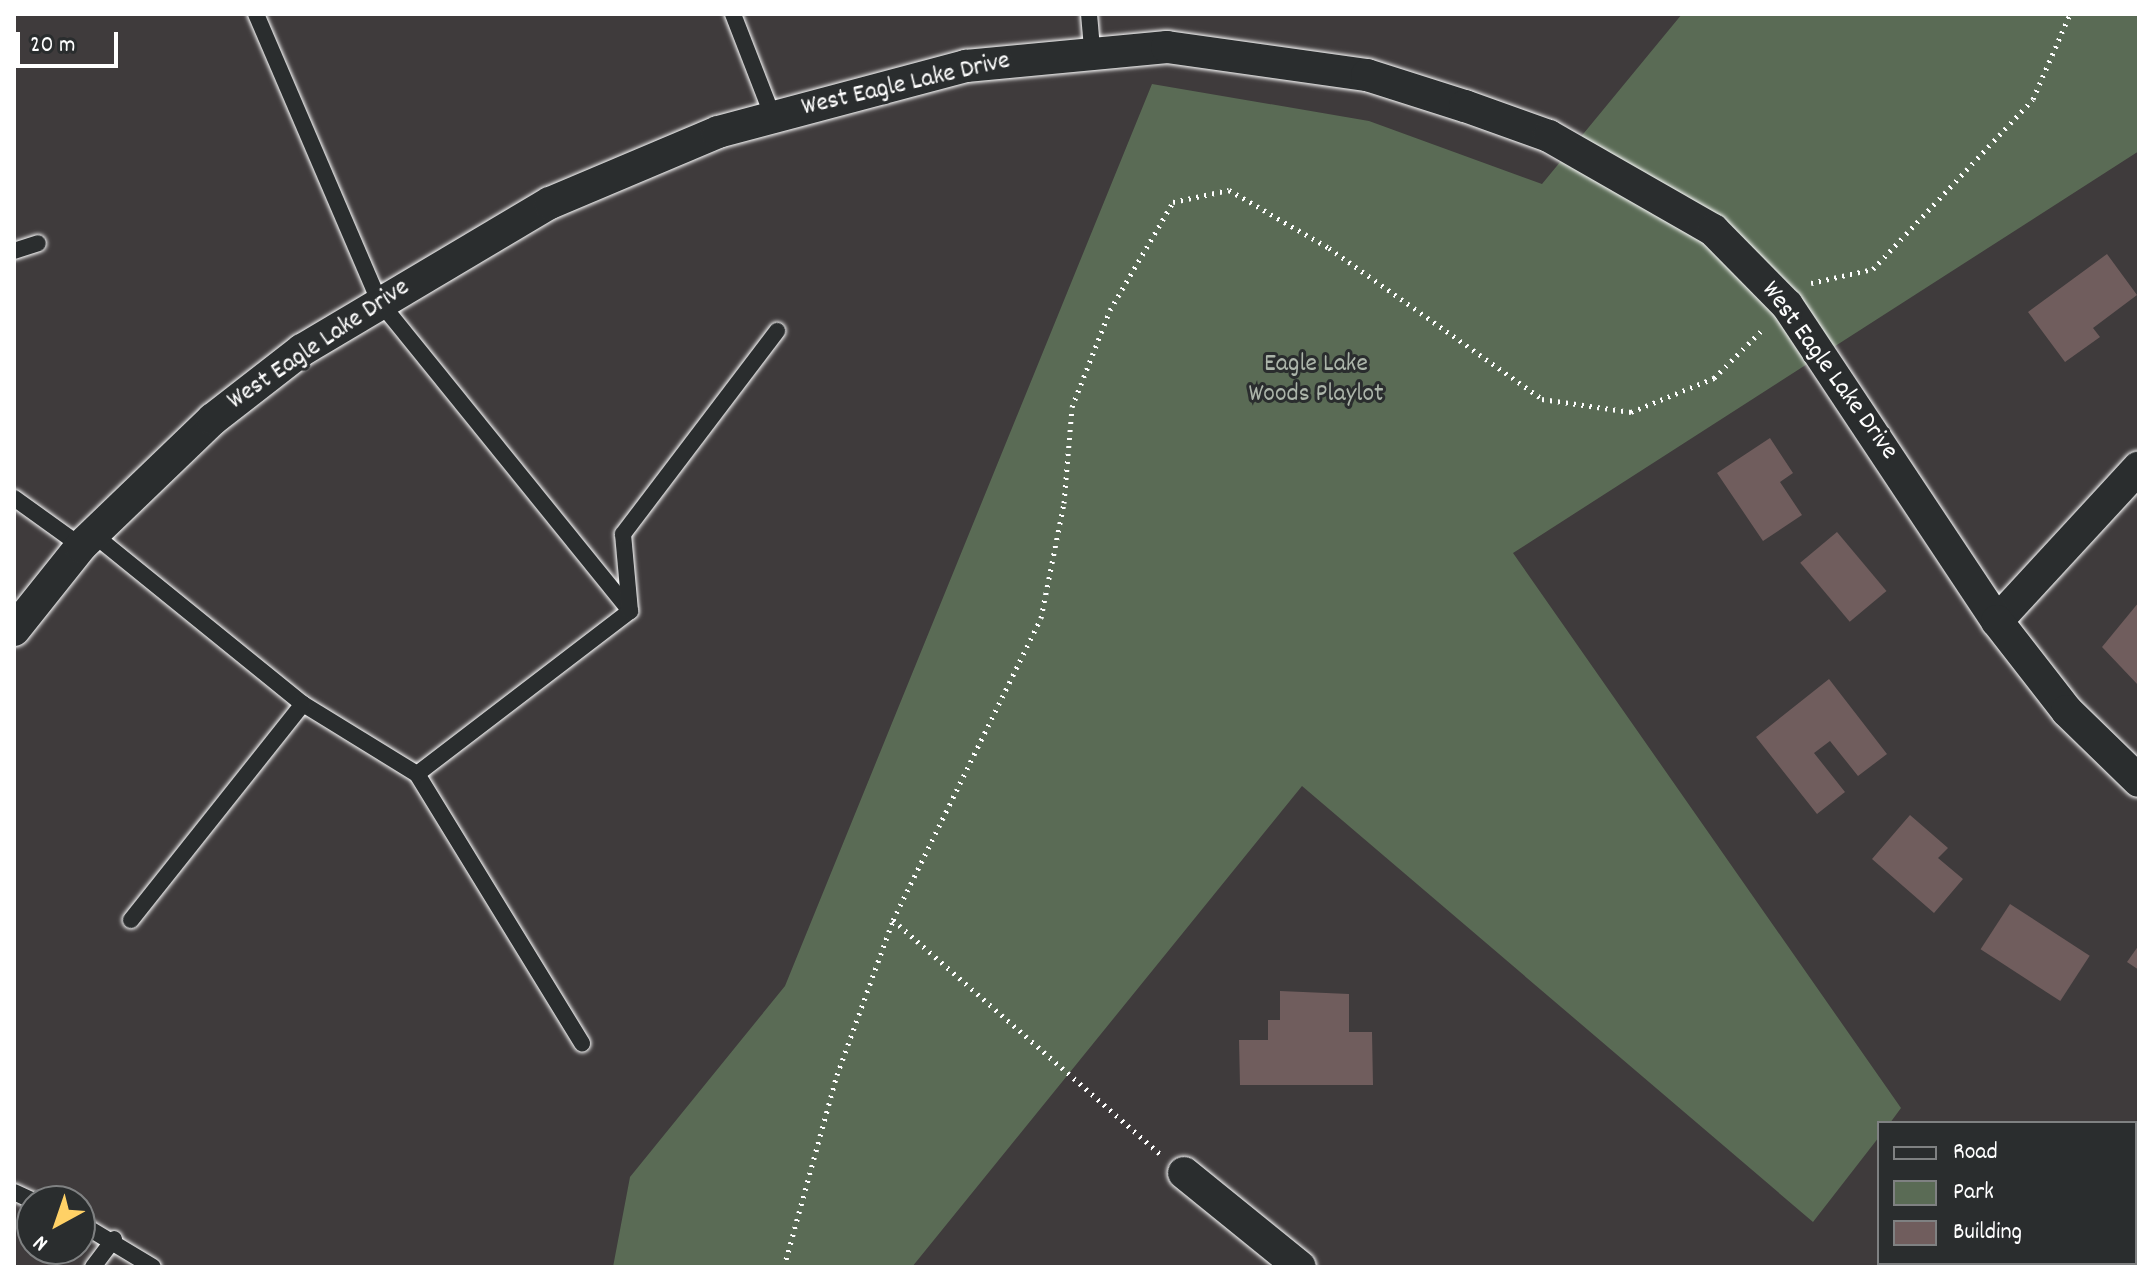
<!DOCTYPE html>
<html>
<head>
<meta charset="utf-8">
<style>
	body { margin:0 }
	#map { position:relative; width:2153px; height:1281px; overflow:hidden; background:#3f3b3c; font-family:Dekko,sans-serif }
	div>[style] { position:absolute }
	.green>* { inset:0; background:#5a6b55 }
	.building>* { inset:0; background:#705d5d; transform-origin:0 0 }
	.path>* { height:5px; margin-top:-2.5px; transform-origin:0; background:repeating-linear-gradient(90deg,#fff 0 2px,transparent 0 8px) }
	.roads { filter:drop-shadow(0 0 2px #fff) drop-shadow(0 0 2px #fff) }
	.service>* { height:16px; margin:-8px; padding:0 8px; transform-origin:8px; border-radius:8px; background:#2a2d2e }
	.minor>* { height:32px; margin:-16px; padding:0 16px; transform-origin:16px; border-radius:16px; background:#2a2d2e }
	span { translate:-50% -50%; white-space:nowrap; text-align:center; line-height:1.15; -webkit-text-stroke:6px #2a2d2e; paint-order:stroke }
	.street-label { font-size:26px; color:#fff }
	.park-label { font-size:26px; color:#acb5aa }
	.frame { position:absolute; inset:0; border:16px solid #fff; pointer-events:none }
	.legend { position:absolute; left:1877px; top:1121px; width:260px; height:144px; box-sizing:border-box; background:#2a2d2e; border:2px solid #7f8182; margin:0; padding:10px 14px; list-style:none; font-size:24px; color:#fff }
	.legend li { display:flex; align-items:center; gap:16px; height:40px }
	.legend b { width:40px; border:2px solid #7f8182 }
	.north { position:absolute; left:16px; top:1185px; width:80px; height:80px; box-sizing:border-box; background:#2a2d2e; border:2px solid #7f8182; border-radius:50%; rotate:220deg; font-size:22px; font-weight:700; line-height:32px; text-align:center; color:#fff }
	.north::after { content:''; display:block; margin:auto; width:28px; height:36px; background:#ffd166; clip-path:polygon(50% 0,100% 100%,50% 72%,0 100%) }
	.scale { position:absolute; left:16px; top:32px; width:102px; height:36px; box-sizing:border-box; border:4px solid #fff; border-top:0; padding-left:10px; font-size:24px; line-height:28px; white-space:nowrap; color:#fff; -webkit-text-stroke:6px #2a2d2e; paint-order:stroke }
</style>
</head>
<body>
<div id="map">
	<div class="green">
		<i style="clip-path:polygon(1682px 14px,2139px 14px,2139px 151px,1513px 553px,1901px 1108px,1890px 1123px,1879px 1123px,1879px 1137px,1813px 1222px,1302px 786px,912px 1267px,613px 1267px,630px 1177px,785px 986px,1152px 84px,1369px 121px,1542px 184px)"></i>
	</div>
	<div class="building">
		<i style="clip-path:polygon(2107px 254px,2137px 295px,2093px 328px,2100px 337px,2065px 362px,2028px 312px)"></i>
		<i style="clip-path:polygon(1770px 438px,1793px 473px,1780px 482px,1802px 515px,1763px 541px,1717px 473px)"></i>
		<i style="left:1837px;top:532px;width:77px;height:48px;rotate:50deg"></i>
		<i style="clip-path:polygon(2139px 602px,2139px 686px,2102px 647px)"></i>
		<i style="clip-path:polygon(1829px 679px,1887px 754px,1858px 776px,1830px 741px,1814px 753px,1845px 792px,1817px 814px,1756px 737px)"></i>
		<i style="clip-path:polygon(1910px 815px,1948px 848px,1938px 858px,1963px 879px,1934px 913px,1872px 859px)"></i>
		<i style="left:2010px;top:904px;width:95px;height:54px;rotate:33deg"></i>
		<i style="clip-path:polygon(2139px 945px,2139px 970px,2127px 962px)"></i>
		<i style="clip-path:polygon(1280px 991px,1349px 994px,1349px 1032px,1372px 1032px,1373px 1085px,1240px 1085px,1239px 1040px,1268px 1040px,1268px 1020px,1280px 1020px)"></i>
	</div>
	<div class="path">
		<i style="left:1811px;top:283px;width:64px;rotate:-12.7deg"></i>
		<i style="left:1873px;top:269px;width:233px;rotate:-46.7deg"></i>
		<i style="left:2033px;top:99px;width:93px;rotate:-66.5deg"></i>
		<i style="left:893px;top:920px;width:355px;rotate:41.2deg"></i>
		<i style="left:784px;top:1267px;width:199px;rotate:-74.6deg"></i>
		<i style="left:837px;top:1075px;width:165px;rotate:-70.1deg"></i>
		<i style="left:893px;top:920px;width:336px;rotate:-63.9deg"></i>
		<i style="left:1041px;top:618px;width:117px;rotate:-78.7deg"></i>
		<i style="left:1064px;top:503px;width:96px;rotate:-85.2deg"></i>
		<i style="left:1072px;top:407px;width:104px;rotate:-68.6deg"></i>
		<i style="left:1110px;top:310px;width:125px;rotate:-59.7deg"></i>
		<i style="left:1173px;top:202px;width:57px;rotate:-12.1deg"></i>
		<i style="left:1229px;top:190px;width:116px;rotate:30.1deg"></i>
		<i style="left:1329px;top:248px;width:261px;rotate:35.3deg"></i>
		<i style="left:1542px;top:399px;width:90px;rotate:8.3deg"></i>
		<i style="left:1631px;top:412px;width:90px;rotate:-22.3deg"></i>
		<i style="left:1714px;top:378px;width:69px;rotate:-45deg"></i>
	</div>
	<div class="roads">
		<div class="service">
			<i style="left:256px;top:14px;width:312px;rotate:66.8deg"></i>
			<i style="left:379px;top:301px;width:399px;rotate:51deg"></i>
			<i style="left:733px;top:14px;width:110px;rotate:68.8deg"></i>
			<i style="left:1089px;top:14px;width:35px;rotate:85deg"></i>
			<i style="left:14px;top:251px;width:25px;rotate:-18deg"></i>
			<i style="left:14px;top:498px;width:82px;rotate:35.6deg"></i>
			<i style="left:93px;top:534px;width:270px;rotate:39deg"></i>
			<i style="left:303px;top:704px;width:134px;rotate:31.6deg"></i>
			<i style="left:417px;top:774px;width:316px;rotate:58.5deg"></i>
			<i style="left:417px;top:774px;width:268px;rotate:-37.4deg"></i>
			<i style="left:630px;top:611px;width:77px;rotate:-95.2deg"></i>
			<i style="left:623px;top:534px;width:255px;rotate:-52.8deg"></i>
			<i style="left:131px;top:920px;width:276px;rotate:-51.5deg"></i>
			<i style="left:14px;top:1192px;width:21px;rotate:25deg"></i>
			<i style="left:80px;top:1223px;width:85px;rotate:31.1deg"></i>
			<i style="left:93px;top:1267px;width:35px;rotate:-53deg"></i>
		</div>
		<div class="minor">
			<i style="left:1997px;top:621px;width:209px;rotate:-47.3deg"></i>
			<i style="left:14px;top:630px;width:107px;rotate:-51.4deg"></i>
			<i style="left:81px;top:546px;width:183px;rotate:-43.9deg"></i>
			<i style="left:213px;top:419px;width:113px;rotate:-37.8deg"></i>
			<i style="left:302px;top:350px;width:288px;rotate:-30.7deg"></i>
			<i style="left:550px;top:203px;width:182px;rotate:-22.9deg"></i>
			<i style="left:718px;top:132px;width:257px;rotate:-14.9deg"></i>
			<i style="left:966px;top:66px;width:202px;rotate:-5.4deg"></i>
			<i style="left:1167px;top:47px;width:202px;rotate:8deg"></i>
			<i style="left:1367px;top:75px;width:103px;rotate:17.6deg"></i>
			<i style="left:1465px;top:106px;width:89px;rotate:19.7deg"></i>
			<i style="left:1549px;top:136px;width:189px;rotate:29.8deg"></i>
			<i style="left:1713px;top:230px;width:105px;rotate:45.4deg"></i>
			<i style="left:1787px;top:305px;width:379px;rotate:56.4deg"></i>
			<i style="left:1997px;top:621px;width:114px;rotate:52.1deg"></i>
			<i style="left:2067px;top:711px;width:100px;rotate:44.2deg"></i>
			<i style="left:1184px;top:1173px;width:149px;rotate:39deg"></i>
		</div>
	</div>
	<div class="street-label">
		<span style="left:906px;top:85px;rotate:-13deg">West Eagle Lake Drive</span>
		<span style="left:319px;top:345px;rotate:-34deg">West Eagle Lake Drive</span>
		<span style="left:1829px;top:371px;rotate:54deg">West Eagle Lake Drive</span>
	</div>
	<div class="park-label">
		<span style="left:1316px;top:380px">Eagle Lake<br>Woods Playlot</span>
	</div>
	<div class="frame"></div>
	<ul class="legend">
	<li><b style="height:10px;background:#2a2d2e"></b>Road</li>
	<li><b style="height:22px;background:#5a6b55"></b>Park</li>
	<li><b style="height:22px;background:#705d5d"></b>Building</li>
	</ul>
	<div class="north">N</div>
	<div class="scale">20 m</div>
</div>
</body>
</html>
